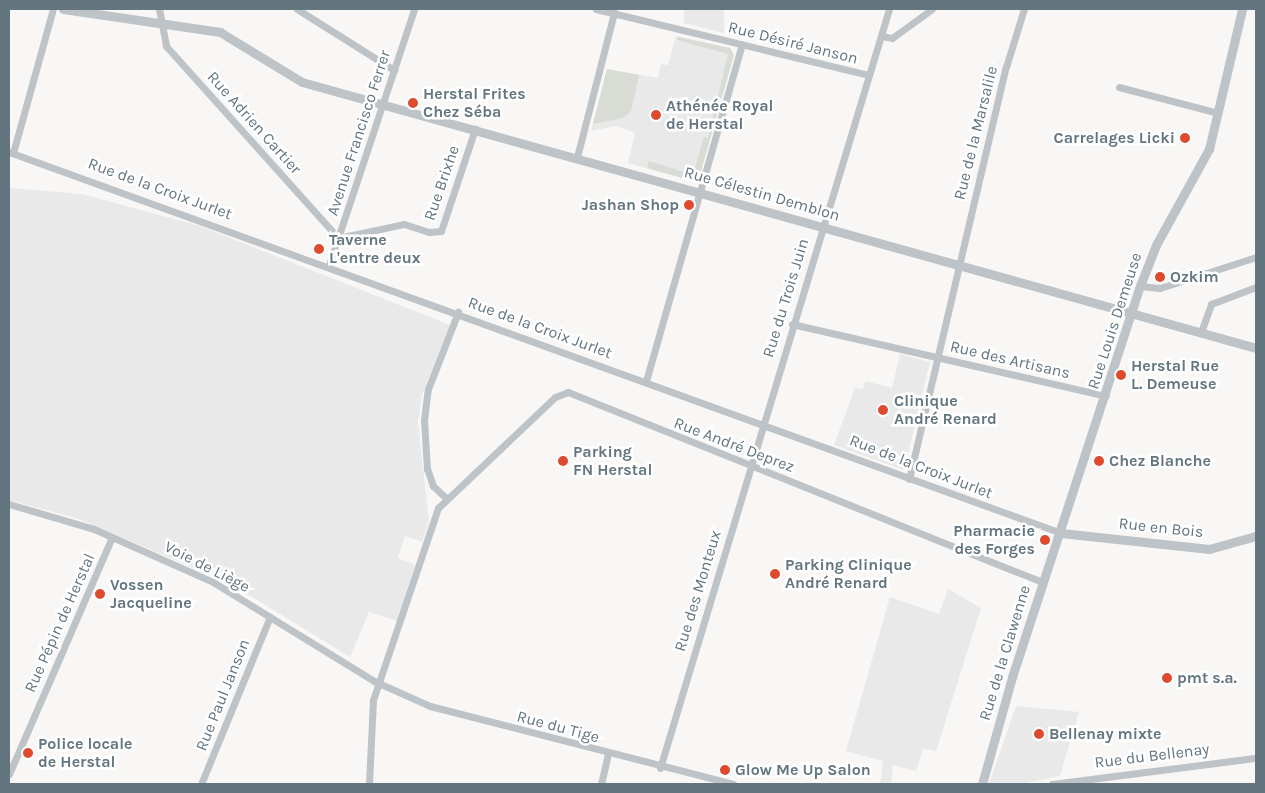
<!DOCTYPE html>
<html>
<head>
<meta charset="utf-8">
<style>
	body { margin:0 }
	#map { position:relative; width:1265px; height:793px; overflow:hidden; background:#f8f7f5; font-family:Karla,sans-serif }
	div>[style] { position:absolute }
	.built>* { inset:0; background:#e8e9e8 }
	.green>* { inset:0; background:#d8dcd4 }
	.minor>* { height:7px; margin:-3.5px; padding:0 3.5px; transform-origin:3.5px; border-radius:3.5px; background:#bec3c7 }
	.tertiary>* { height:9px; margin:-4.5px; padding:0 4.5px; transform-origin:4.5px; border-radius:4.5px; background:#bec3c7 }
	.dots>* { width:14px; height:14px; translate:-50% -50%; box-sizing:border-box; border:2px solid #fff; border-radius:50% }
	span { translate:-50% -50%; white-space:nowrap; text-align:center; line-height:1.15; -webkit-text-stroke:5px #fff; paint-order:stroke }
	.street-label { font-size:16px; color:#63757f }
	.poi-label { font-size:16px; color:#63757f; font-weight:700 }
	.left { translate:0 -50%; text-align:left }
	.right { translate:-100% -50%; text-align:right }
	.frame { position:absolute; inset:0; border:10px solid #63757f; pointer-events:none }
</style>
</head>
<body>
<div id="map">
	<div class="built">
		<i style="clip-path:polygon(684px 9px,724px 9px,724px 33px,684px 23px)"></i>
		<i style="clip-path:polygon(676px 36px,730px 48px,734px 55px,699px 177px,692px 181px,628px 163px,635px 133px,616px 126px,591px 131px,607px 69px,658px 78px,661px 64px,668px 65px)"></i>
		<i style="clip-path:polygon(9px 188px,82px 194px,200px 226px,450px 325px,422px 394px,418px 422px,429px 522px,422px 542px,405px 536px,398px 558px,415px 565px,397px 621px,369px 612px,350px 657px,236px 587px,230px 574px,199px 570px,79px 519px,9px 500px)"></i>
		<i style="clip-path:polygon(900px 354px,930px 362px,904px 470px,834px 445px,855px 388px,863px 389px,865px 381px,892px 388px)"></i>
		<i style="clip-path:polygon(948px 589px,981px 608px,936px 751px,923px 749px,916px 771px,893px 765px,891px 784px,880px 784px,883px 761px,846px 751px,890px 597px,939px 614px)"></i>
		<i style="clip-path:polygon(1016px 706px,1079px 712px,1060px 776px,1021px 784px,989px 784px)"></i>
	</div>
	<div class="green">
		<i style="clip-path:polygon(678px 37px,730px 48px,734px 55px,700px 175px,694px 173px,690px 180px,647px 168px,649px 161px,693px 175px,704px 137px,708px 138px,728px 54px,677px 40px)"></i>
		<i style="clip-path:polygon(607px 69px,639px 75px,631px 111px,623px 118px,593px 124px)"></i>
	</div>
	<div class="minor">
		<i style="left:159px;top:9px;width:38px;rotate:79deg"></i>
		<i style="left:166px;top:46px;width:258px;rotate:48.1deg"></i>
		<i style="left:338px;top:238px;width:67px;rotate:-12deg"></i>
		<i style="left:404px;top:224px;width:26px;rotate:18deg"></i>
		<i style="left:429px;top:232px;width:12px;rotate:-5deg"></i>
		<i style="left:441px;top:231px;width:108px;rotate:-71.6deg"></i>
		<i style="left:297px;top:9px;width:115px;rotate:32.2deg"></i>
		<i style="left:596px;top:9px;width:280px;rotate:13.6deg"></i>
		<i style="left:881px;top:36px;width:11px;rotate:10deg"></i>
		<i style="left:892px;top:38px;width:49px;rotate:-35.9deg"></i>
		<i style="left:1119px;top:87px;width:102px;rotate:14.7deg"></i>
		<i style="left:9px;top:152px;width:1119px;rotate:19.91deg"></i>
		<i style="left:13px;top:153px;width:149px;rotate:-74.5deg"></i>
		<i style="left:577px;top:157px;width:149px;rotate:-75.6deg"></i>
		<i style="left:329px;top:265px;width:269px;rotate:-71.6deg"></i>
		<i style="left:1140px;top:286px;width:20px;rotate:6deg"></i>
		<i style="left:1160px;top:288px;width:101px;rotate:-17.9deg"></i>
		<i style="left:792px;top:324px;width:322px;rotate:12.9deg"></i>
		<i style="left:1201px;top:332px;width:30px;rotate:-70deg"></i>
		<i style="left:1211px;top:304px;width:48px;rotate:-20.7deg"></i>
		<i style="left:646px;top:381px;width:350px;rotate:-74.1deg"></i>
		<i style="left:909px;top:479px;width:423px;rotate:-76.8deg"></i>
		<i style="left:1006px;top:67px;width:61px;rotate:-72.8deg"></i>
		<i style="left:446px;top:498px;width:18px;rotate:-137deg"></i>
		<i style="left:433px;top:486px;width:18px;rotate:-109deg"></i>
		<i style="left:427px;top:469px;width:49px;rotate:-93.5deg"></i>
		<i style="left:424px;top:420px;width:31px;rotate:-83deg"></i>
		<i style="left:428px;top:389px;width:83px;rotate:-68.7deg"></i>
		<i style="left:9px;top:504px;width:89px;rotate:16.4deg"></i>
		<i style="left:94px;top:529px;width:130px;rotate:24deg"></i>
		<i style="left:213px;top:582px;width:189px;rotate:31.6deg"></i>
		<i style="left:374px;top:681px;width:61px;rotate:24.1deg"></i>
		<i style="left:430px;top:706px;width:313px;rotate:14.4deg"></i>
		<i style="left:660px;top:768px;width:793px;rotate:-73.21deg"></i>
		<i style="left:9px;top:774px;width:258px;rotate:-66.5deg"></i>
		<i style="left:201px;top:784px;width:181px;rotate:-67.6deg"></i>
		<i style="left:369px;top:784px;width:84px;rotate:-87.3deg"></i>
		<i style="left:373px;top:700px;width:203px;rotate:-71.3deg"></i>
		<i style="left:438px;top:508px;width:161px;rotate:-43.5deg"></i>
		<i style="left:555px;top:397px;width:14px;rotate:-21deg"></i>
		<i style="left:568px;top:392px;width:511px;rotate:21.84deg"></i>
		<i style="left:601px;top:784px;width:31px;rotate:-77deg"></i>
		<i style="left:1052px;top:784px;width:206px;rotate:-7.3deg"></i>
	</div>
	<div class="tertiary">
		<i style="left:63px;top:9px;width:159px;rotate:8.3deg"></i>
		<i style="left:220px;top:32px;width:96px;rotate:31.4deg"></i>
		<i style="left:302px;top:82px;width:990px;rotate:15.58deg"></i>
		<i style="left:1061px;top:533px;width:149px;rotate:6.2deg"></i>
		<i style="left:1209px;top:549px;width:49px;rotate:-15.5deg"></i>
		<i style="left:982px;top:784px;width:111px;rotate:-74.3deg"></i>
		<i style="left:1012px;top:677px;width:411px;rotate:-71.9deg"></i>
		<i style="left:1140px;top:286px;width:44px;rotate:-68.7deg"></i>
		<i style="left:1156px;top:245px;width:110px;rotate:-61.1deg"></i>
		<i style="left:1209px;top:149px;width:144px;rotate:-76.7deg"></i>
	</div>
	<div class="dots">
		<i style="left:413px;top:103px;background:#de4a2e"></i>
		<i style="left:656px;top:115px;background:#de4a2e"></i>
		<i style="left:1185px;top:138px;background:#de4a2e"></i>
		<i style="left:689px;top:205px;background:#de4a2e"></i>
		<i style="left:319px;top:249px;background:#de4a2e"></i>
		<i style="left:1160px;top:277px;background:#de4a2e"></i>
		<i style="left:1121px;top:375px;background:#de4a2e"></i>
		<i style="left:883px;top:410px;background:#de4a2e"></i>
		<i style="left:563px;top:461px;background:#de4a2e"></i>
		<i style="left:1099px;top:461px;background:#de4a2e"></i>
		<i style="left:1045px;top:540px;background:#de4a2e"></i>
		<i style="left:775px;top:574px;background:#de4a2e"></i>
		<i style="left:100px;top:594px;background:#de4a2e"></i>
		<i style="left:1167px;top:678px;background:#de4a2e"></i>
		<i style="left:1039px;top:734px;background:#de4a2e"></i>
		<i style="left:28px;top:753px;background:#de4a2e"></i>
		<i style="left:725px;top:770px;background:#de4a2e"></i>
	</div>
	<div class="street-label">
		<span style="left:793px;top:43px;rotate:14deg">Rue Désiré Janson</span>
		<span style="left:254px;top:123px;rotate:48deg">Rue Adrien Cartier</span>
		<span style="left:359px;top:133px;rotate:-72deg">Avenue Francisco Ferrer</span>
		<span style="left:976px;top:133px;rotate:-76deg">Rue de la Marsalile</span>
		<span style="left:442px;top:183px;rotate:-71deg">Rue Brixhe</span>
		<span style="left:160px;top:189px;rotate:20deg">Rue de la Croix Jurlet</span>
		<span style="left:762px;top:194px;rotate:16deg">Rue Célestin Demblon</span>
		<span style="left:786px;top:298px;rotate:-73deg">Rue du Trois Juin</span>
		<span style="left:1115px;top:321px;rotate:-72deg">Rue Louis Demeuse</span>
		<span style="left:540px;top:328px;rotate:20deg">Rue de la Croix Jurlet</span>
		<span style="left:1010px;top:360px;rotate:13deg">Rue des Artisans</span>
		<span style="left:734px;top:445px;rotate:21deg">Rue André Deprez</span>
		<span style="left:921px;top:467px;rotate:21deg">Rue de la Croix Jurlet</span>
		<span style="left:1161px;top:528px;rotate:6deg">Rue en Bois</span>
		<span style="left:207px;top:567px;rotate:27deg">Voie de Liège</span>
		<span style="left:698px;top:591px;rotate:-73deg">Rue des Monteux</span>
		<span style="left:60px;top:623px;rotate:-66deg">Rue Pépin de Herstal</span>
		<span style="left:1005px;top:653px;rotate:-73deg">Rue de la Clawenne</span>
		<span style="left:223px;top:695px;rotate:-68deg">Rue Paul Janson</span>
		<span style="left:558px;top:727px;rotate:15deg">Rue du Tige</span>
		<span style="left:1152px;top:756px;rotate:-7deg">Rue du Bellenay</span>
	</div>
	<div class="poi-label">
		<span class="left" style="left:423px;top:103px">Herstal Frites<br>Chez Séba</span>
		<span class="left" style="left:666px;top:115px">Athénée Royal<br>de Herstal</span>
		<span class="right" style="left:1175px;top:138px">Carrelages Licki</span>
		<span class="right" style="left:679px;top:205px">Jashan Shop</span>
		<span class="left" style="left:329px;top:249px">Taverne<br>L'entre deux</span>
		<span class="left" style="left:1170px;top:277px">Ozkim</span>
		<span class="left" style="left:1131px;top:375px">Herstal Rue<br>L. Demeuse</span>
		<span class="left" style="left:894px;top:410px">Clinique<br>André Renard</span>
		<span class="left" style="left:573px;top:461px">Parking<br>FN Herstal</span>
		<span class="left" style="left:1109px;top:461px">Chez Blanche</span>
		<span class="right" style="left:1035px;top:540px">Pharmacie<br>des Forges</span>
		<span class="left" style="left:785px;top:574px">Parking Clinique<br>André Renard</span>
		<span class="left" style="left:110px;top:594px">Vossen<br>Jacqueline</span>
		<span class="left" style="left:1177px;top:678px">pmt s.a.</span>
		<span class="left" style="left:1049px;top:734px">Bellenay mixte</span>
		<span class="left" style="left:38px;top:753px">Police locale<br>de Herstal</span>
		<span class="left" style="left:735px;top:770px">Glow Me Up Salon</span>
	</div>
	<div class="frame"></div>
</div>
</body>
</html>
